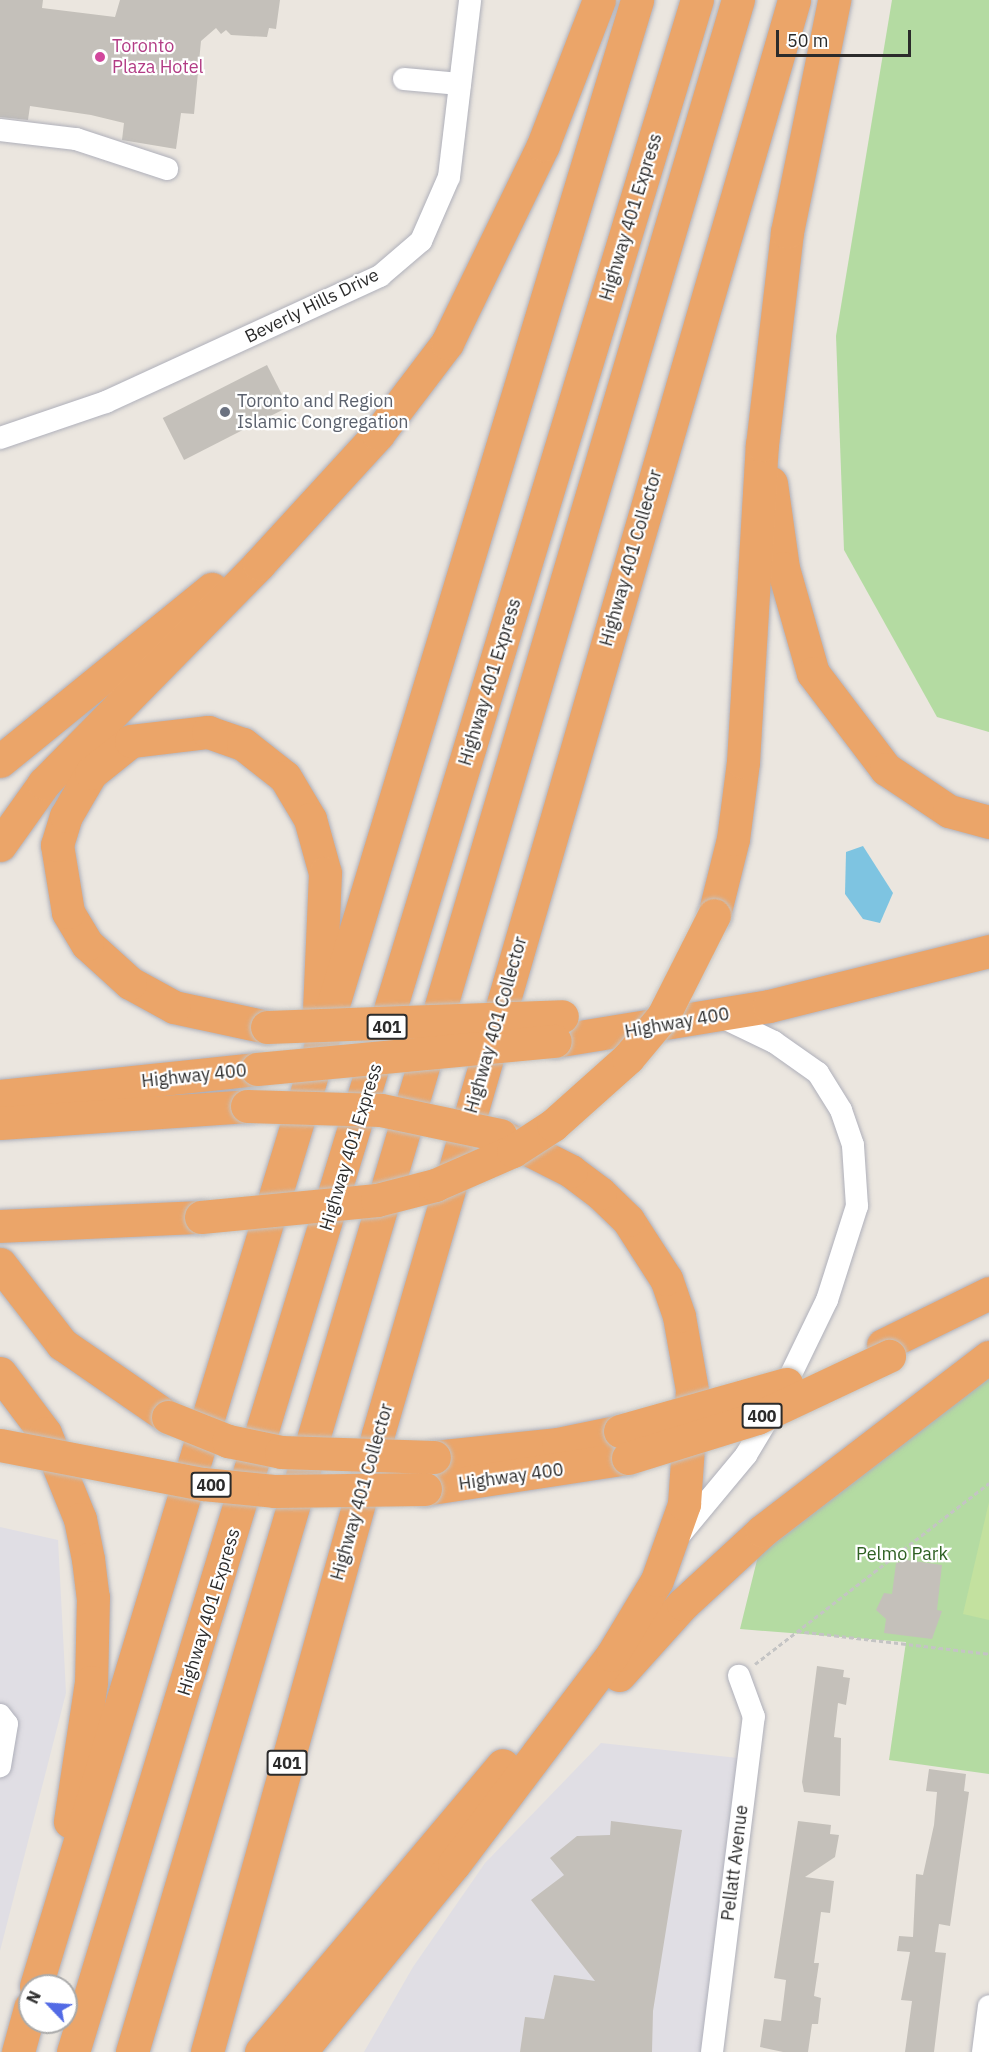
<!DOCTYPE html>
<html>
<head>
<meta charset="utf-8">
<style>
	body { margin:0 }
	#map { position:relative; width:989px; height:2052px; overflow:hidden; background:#ebe6df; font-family:"IBM Plex Sans",sans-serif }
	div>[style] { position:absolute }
	.industrial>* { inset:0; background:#e0dee4 }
	.green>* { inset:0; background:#b4dba2 }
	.pitch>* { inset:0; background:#c3e19f }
	.water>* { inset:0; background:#7ec4e1 }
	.building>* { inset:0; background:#c4c0ba; transform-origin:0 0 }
	.path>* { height:3px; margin-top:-1.5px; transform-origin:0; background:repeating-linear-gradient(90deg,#c4c4c4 0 4.5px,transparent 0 7.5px) }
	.roads { filter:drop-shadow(0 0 2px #afb0ba) drop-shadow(0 0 2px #afb0ba) }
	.minor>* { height:22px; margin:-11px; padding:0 11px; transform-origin:11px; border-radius:11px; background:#fff }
	.highway>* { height:33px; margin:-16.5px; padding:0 16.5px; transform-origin:16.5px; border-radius:16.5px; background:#eba569 }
	.bridges { filter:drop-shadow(0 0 2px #c4c4c4) drop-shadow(0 0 2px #c4c4c4) }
	.highway-bridge>* { height:33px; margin:-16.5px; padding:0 16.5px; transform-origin:16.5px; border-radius:16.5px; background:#eba569 }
	.dots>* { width:16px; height:16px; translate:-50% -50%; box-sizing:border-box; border:3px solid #fff; border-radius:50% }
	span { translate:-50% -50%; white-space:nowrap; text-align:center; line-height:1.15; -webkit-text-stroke:4.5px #fff; paint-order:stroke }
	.shield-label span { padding:2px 4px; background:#fff; border:2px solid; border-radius:4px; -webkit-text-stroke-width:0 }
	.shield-label { font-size:16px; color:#2b2b2b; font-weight:700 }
	.hotel-label { font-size:18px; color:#b23c85 }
	.left { translate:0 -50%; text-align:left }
	.street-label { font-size:18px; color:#2b2b2b }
	.worship-label { font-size:18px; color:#5b616d }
	.park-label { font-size:18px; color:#2e6023 }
	.north { position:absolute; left:18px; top:1974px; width:60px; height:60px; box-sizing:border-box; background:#fff; border:2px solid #aaa; border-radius:50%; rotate:295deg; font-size:16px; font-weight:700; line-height:24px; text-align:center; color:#2b2b2b }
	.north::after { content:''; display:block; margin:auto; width:21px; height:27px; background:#526ae5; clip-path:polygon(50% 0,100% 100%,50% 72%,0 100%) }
	.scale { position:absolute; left:776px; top:30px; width:135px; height:27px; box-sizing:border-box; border:3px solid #2b2b2b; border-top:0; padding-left:8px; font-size:18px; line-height:21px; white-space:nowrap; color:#2b2b2b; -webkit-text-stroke:4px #fff; paint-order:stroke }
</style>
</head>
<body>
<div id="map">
	<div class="industrial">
		<i style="clip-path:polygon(0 1527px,58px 1540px,66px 1693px,0 1951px)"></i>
		<i style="clip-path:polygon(601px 1743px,738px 1758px,702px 2052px,364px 2052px,413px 1967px,485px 1863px)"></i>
	</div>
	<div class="green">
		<i style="clip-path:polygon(892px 0,989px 0,989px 732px,937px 717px,844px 550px,836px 336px)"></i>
		<i style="clip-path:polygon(989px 1378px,989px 1774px,889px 1760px,906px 1642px,740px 1629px,758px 1556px)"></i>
	</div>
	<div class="pitch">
		<i style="clip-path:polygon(989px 1502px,989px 1620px,963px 1614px)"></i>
	</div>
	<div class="water">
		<i style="clip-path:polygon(863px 846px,893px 893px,880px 923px,863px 919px,845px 894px,846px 852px)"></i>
	</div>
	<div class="building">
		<i style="clip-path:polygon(0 0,43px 0,42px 8px,115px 17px,120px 0,280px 0,276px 29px,269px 28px,267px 37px,231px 35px,226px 30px,221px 34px,216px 28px,201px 41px,194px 114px,181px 113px,176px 149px,122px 140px,124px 123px,91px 115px,30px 106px,28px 120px,0 117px)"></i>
		<i style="left:267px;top:365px;width:47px;height:117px;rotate:63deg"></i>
		<i style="clip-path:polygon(907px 1560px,942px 1565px,937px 1610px,942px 1611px,932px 1639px,884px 1633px,886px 1619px,876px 1610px,884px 1593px,892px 1594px,896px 1563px)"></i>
		<i style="clip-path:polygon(817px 1666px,844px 1670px,843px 1677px,850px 1678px,846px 1705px,838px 1703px,834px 1737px,841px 1738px,840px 1796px,804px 1792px,802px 1782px)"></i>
		<i style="clip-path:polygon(929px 1769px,966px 1774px,964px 1791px,969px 1792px,950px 1926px,939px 1924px,935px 1952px,946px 1953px,934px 2052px,905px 2052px,912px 2001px,901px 2000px,910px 1952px,897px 1951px,899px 1936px,913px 1937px,916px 1874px,923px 1875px,934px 1825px,937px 1792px,926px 1791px)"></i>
		<i style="clip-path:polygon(611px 1821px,682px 1830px,653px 2011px,652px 2052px,520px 2052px,525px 2017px,544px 2019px,554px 1975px,595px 1981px,531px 1900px,564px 1875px,550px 1858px,577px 1836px,610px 1835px)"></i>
		<i style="clip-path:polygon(798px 1821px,831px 1825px,830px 1834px,839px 1835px,835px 1857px,805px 1877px,834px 1881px,830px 1913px,821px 1912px,814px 1963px,819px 1963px,814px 1996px,821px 1998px,818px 2024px,812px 2024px,808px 2052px,783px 2052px,760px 2047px,764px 2019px,781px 2021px,786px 1980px,774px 1978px)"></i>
	</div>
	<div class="path">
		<i style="left:797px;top:1631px;width:193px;rotate:6.8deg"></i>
		<i style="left:755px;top:1664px;width:296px;rotate:-37.7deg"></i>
	</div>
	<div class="roads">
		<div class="minor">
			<i style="left:404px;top:79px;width:56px;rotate:5.1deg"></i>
			<i style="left:0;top:130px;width:77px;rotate:6.8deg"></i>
			<i style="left:76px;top:139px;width:96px;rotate:18.2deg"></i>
			<i style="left:0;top:438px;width:112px;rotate:-18.8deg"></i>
			<i style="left:106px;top:402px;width:302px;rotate:-24.7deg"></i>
			<i style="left:380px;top:276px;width:54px;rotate:-40.5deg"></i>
			<i style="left:421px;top:241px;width:70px;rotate:-66.4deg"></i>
			<i style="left:449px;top:177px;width:178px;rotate:-83.2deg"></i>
			<i style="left:678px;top:1537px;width:107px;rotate:-50.3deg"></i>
			<i style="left:746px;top:1455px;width:58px;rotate:-59deg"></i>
			<i style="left:776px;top:1405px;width:117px;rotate:-64.1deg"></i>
			<i style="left:827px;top:1300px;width:99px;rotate:-72.3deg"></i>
			<i style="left:857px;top:1206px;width:61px;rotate:-93.8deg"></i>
			<i style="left:853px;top:1145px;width:37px;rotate:-109deg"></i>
			<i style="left:841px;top:1110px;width:44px;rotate:-121.9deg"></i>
			<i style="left:818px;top:1073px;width:54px;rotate:-144.8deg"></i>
			<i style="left:774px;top:1042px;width:60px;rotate:-154.3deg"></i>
			<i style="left:0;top:1715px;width:11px;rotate:52deg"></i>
			<i style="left:7px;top:1724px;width:43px;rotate:99.5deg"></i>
			<i style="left:712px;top:2052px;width:338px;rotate:-82.9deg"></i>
			<i style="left:754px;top:1717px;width:44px;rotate:-110.1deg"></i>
			<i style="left:983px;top:2052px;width:46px;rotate:-82.6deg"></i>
		</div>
		<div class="highway">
			<i style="left:771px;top:483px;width:86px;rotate:82deg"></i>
			<i style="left:783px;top:568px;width:109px;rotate:74.1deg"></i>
			<i style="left:813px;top:673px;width:121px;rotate:52.8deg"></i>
			<i style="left:886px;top:769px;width:76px;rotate:33.7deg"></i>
			<i style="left:949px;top:811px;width:41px;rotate:15.4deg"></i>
			<i style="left:0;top:761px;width:273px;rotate:-39.1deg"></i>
			<i style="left:0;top:845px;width:76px;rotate:-54.6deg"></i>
			<i style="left:44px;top:783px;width:307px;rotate:-45.5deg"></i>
			<i style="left:259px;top:564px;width:176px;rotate:-47.5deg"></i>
			<i style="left:378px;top:434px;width:114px;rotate:-52.8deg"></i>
			<i style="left:447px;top:343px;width:220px;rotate:-64.1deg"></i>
			<i style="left:543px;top:145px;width:155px;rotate:-68.9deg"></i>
			<i style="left:714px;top:915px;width:78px;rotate:-76deg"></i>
			<i style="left:733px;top:839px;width:78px;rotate:-82.6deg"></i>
			<i style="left:743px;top:762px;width:318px;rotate:-86.6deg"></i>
			<i style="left:762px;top:445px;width:214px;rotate:-83.3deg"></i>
			<i style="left:787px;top:232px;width:237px;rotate:-78.5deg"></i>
			<i style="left:267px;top:1027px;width:95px;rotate:-167.9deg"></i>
			<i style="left:174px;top:1007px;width:50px;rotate:-151.4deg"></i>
			<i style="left:130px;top:983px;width:58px;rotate:-137.8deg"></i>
			<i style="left:87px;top:944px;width:37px;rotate:-121deg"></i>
			<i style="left:68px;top:912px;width:68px;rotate:-99.3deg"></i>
			<i style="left:57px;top:845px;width:30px;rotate:-73deg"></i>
			<i style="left:66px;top:816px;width:50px;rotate:-59.8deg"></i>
			<i style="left:91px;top:773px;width:51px;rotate:-38.7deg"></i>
			<i style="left:131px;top:741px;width:78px;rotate:-6.7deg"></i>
			<i style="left:208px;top:732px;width:37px;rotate:19deg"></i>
			<i style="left:243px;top:744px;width:53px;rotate:38.2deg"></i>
			<i style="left:285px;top:777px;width:49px;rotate:59.2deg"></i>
			<i style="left:310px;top:819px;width:56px;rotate:74.5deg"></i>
			<i style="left:325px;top:873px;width:135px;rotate:92.5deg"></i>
			<i style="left:555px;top:1041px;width:217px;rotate:-9.3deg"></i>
			<i style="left:769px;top:1006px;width:227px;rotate:-14deg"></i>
			<i style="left:0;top:1096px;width:258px;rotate:-6deg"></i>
			<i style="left:0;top:1123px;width:248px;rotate:-3.9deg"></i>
			<i style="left:0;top:1226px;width:201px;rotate:-2.6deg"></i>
			<i style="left:0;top:1264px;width:101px;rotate:52.2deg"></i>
			<i style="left:62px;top:1344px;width:129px;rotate:34.6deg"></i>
			<i style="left:883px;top:1345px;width:118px;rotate:-26.1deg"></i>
			<i style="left:0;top:1373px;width:75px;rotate:53.1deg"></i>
			<i style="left:45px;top:1433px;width:93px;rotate:67.9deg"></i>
			<i style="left:80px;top:1519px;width:41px;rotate:78.7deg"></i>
			<i style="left:88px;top:1559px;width:38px;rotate:83deg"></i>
			<i style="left:93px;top:1597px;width:85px;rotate:91.3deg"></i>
			<i style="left:91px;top:1682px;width:141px;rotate:98.6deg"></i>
			<i style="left:434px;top:1457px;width:125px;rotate:-6deg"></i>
			<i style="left:558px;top:1444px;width:63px;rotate:-11.8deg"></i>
			<i style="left:425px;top:1489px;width:205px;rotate:-8.7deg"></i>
			<i style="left:619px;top:1675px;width:96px;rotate:-48deg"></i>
			<i style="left:683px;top:1604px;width:108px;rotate:-42.7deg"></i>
			<i style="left:762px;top:1531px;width:286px;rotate:-37.5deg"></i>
			<i style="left:36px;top:1986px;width:2075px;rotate:-73.16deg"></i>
			<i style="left:18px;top:2052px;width:46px;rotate:-74.7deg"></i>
			<i style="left:73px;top:2052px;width:2145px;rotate:-73.09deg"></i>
			<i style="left:132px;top:2052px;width:2140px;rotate:-73.55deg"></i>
			<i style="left:207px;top:2052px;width:641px;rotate:-74.53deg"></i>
			<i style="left:378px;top:1434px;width:1493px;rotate:-73.82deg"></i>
			<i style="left:261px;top:2052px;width:375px;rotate:-49.9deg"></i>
			<i style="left:300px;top:2052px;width:243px;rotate:-50.7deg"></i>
			<i style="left:454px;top:1864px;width:262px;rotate:-52.9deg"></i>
			<i style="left:612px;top:1655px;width:87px;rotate:-59deg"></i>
			<i style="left:657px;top:1580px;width:81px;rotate:-70.4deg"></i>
			<i style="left:684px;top:1504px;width:114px;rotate:-86deg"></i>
			<i style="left:692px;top:1390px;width:75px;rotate:-100deg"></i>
			<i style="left:679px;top:1316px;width:39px;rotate:-109deg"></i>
			<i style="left:666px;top:1279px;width:70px;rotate:-122.8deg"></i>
			<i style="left:628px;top:1220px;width:39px;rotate:-136deg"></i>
			<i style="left:600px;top:1193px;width:36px;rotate:-143deg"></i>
			<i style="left:571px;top:1171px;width:80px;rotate:-153.1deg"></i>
		</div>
	</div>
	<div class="bridges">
		<div class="highway-bridge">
			<i style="left:267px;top:1027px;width:295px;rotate:-2.1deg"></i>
			<i style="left:257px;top:1069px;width:299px;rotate:-5.4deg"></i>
			<i style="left:247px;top:1106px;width:134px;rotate:1.7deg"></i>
			<i style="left:381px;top:1110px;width:122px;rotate:11.9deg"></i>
			<i style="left:201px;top:1217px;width:177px;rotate:-5.5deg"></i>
			<i style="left:377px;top:1200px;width:60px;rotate:-14.5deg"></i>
			<i style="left:435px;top:1185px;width:85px;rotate:-23.6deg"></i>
			<i style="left:513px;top:1151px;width:48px;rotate:-33deg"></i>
			<i style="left:553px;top:1125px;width:101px;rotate:-41.8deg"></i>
			<i style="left:628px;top:1058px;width:55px;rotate:-50.2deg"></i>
			<i style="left:663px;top:1016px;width:113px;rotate:-63.2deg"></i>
			<i style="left:168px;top:1417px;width:65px;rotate:21.8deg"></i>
			<i style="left:228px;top:1441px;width:54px;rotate:11.7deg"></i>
			<i style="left:281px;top:1452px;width:153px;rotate:1.9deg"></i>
			<i style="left:620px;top:1431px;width:173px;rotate:-15.8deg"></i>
			<i style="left:0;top:1445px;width:207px;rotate:10.9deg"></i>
			<i style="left:203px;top:1484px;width:71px;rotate:5.6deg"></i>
			<i style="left:274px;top:1491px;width:151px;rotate:-0.8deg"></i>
			<i style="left:628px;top:1458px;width:135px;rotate:-17.2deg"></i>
			<i style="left:757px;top:1418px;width:146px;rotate:-25.2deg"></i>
		</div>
	</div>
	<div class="dots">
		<i style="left:100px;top:57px;background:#d1479c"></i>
		<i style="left:225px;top:412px;background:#6b7280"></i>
	</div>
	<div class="shield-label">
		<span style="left:387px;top:1027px">401</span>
		<span style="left:762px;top:1416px">400</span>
		<span style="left:211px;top:1485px">400</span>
		<span style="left:287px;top:1763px">401</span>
	</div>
	<div class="hotel-label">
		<span class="left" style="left:112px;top:57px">Toronto<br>Plaza Hotel</span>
	</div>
	<div class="street-label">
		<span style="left:631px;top:217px;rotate:-73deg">Highway 401 Express</span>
		<span style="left:312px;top:306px;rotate:-26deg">Beverly Hills Drive</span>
		<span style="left:631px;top:558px;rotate:-74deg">Highway 401 Collector</span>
		<span style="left:490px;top:682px;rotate:-73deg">Highway 401 Express</span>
		<span style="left:677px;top:1023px;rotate:-10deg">Highway 400</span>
		<span style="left:496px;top:1025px;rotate:-74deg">Highway 401 Collector</span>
		<span style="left:194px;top:1076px;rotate:-6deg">Highway 400</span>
		<span style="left:351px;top:1147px;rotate:-73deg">Highway 401 Express</span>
		<span style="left:511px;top:1477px;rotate:-8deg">Highway 400</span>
		<span style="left:362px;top:1492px;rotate:-74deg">Highway 401 Collector</span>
		<span style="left:209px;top:1612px;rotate:-73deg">Highway 401 Express</span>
		<span style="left:735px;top:1863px;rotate:-83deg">Pellatt Avenue</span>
	</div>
	<div class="worship-label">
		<span class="left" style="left:237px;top:412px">Toronto and Region<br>Islamic Congregation</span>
	</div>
	<div class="park-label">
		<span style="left:902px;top:1554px">Pelmo Park</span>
	</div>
	<div class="north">N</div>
	<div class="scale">50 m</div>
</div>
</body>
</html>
